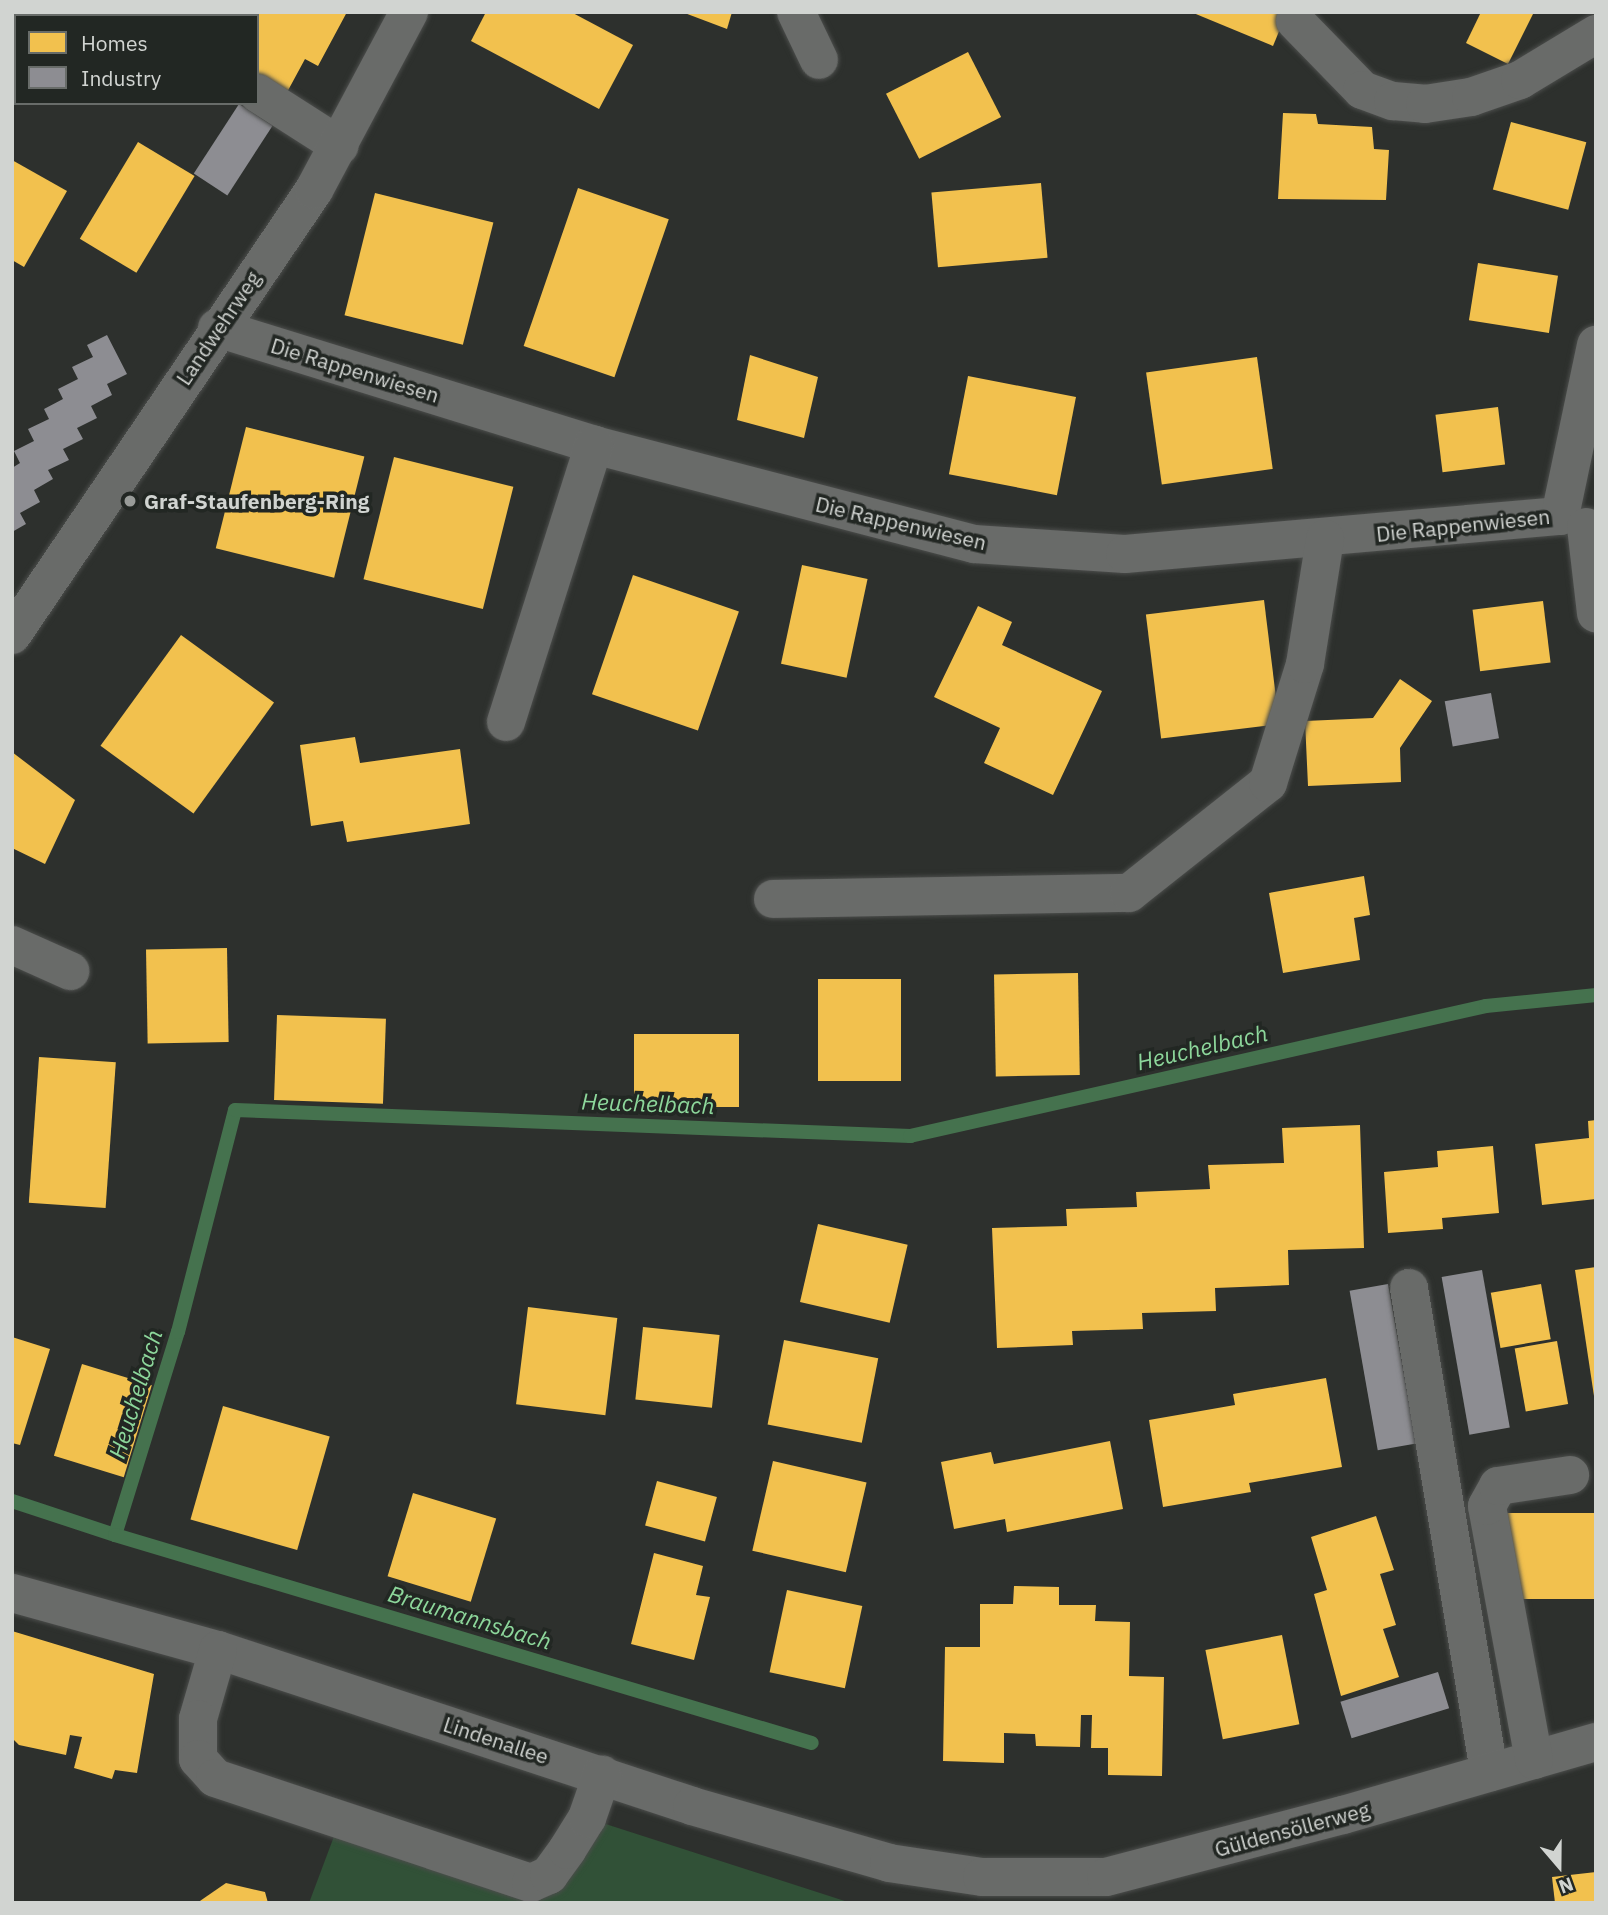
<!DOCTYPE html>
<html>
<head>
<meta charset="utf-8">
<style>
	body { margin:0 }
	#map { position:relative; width:1608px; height:1915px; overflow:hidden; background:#2d302d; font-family:"IBM Plex Sans",sans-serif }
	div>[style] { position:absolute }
	.green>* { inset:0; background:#315137 }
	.homes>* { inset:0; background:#f2c14e; transform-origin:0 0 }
	.industry>* { inset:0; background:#8d8d92; transform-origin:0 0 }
	.stream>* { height:14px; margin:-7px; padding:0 7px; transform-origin:7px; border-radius:7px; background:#45724e }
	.roads { filter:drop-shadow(0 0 2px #4b4d4b) drop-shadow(0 0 2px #4b4d4b) }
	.minor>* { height:38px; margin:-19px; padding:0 19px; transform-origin:19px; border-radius:19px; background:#696b69 }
	.dots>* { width:19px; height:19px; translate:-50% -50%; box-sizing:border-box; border:4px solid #222723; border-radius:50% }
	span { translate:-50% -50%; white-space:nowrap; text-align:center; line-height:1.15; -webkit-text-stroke:7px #222723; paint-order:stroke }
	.street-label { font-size:21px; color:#d1d4d1 }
	.poi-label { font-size:21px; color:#d1d4d1; font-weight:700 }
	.left { translate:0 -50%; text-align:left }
	.water-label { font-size:23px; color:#8dd79b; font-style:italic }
	.frame { position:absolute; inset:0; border:14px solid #d1d4d1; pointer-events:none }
	.legend { position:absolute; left:14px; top:14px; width:245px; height:91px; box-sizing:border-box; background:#222723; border:2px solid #686c69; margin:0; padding:9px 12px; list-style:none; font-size:21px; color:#d1d4d1 }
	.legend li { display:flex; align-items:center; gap:14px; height:35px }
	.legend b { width:35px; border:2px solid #686c69 }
	.north { position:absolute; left:1524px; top:1831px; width:70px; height:70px; -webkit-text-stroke:5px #222723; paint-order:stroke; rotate:160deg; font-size:19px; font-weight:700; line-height:28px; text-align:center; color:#d1d4d1 }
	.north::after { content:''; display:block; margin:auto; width:24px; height:32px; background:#d1d4d1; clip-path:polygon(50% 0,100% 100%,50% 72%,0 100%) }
</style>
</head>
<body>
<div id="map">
	<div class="green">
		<i style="clip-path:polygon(587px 1818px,851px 1903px,309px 1903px,336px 1831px,541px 1899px)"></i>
	</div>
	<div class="homes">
		<i style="clip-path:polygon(12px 12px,61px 12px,16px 16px,16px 30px)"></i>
		<i style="clip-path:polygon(109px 12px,188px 12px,109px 16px)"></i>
		<i style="clip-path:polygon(235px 12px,347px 12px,318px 66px,305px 59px,285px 96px,257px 81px,257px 16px,234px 16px)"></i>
		<i style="clip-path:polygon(486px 12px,571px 12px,633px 45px,599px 109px,471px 41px)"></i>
		<i style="clip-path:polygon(682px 12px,732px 12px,727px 29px)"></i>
		<i style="clip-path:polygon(1191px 12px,1287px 12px,1273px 46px)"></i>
		<i style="clip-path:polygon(1481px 12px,1534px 12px,1508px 64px,1466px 43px)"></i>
		<i style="left:968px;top:52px;width:73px;height:92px;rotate:63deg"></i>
		<i style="clip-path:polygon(1283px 113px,1316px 114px,1318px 124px,1372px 127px,1374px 149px,1389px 150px,1386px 200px,1278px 199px)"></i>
		<i style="left:1511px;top:122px;width:78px;height:70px;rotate:15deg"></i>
		<i style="left:138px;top:142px;width:66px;height:113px;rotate:31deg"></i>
		<i style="clip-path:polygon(12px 160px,67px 191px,24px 267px,12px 260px)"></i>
		<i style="left:1041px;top:183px;width:75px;height:110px;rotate:85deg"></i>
		<i style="left:578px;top:188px;width:96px;height:167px;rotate:19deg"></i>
		<i style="left:375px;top:193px;width:122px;height:126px;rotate:14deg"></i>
		<i style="left:1478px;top:263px;width:81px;height:58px;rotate:9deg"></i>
		<i style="clip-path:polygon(750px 355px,818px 377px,804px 438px,737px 420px)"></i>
		<i style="left:1257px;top:357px;width:113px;height:112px;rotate:82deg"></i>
		<i style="left:968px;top:376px;width:110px;height:100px;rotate:11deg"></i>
		<i style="left:1498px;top:407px;width:58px;height:63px;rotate:83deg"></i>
		<i style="left:246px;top:427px;width:122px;height:125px;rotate:14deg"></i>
		<i style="left:394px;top:457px;width:123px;height:126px;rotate:14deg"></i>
		<i style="left:802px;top:565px;width:67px;height:101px;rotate:12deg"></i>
		<i style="left:633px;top:575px;width:112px;height:126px;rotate:19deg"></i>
		<i style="left:1264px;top:600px;width:125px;height:119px;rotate:83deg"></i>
		<i style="left:1543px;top:601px;width:62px;height:71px;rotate:83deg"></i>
		<i style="clip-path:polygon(978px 606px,1012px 622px,1002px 645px,1102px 691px,1053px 795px,984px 763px,1000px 728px,934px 697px)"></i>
		<i style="left:181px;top:635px;width:115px;height:137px;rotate:36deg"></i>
		<i style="clip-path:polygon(1400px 679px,1432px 701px,1400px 748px,1401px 782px,1308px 786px,1305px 721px,1373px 718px)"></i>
		<i style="clip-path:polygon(355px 737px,360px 763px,460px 749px,470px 824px,347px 842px,343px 821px,311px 826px,300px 745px)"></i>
		<i style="clip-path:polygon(12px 752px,75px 800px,45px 864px,12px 848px)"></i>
		<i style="clip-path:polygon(1364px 876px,1370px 915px,1354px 918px,1360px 960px,1283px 973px,1269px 893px)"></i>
		<i style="left:227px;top:948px;width:94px;height:81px;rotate:89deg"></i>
		<i style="left:1078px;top:973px;width:102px;height:84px;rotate:89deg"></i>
		<i style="left:818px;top:979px;width:83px;height:102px"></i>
		<i style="left:277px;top:1015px;width:109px;height:85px;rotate:2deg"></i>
		<i style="left:739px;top:1034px;width:73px;height:105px;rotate:90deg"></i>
		<i style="left:39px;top:1057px;width:77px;height:146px;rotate:4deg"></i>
		<i style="clip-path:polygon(1596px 1120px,1596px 1199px,1542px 1205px,1535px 1144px,1589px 1138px,1588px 1121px)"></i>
		<i style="clip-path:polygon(1360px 1125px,1364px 1248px,1288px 1250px,1289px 1285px,1215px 1288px,1216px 1311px,1142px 1313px,1143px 1329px,1072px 1331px,1073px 1345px,997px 1348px,992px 1228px,1067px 1226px,1066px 1209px,1137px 1207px,1136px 1192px,1210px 1189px,1208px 1165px,1284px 1163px,1282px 1128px)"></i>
		<i style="clip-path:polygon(1493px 1146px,1499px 1213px,1442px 1218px,1443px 1229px,1388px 1233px,1384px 1172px,1438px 1167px,1437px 1151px)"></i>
		<i style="left:818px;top:1224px;width:92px;height:80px;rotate:13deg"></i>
		<i style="clip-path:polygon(1596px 1267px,1596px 1396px,1594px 1396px,1575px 1270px)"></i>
		<i style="left:1541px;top:1284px;width:56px;height:51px;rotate:80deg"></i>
		<i style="left:528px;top:1307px;width:90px;height:98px;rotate:7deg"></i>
		<i style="left:643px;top:1327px;width:77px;height:73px;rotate:6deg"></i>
		<i style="clip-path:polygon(12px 1337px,50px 1349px,20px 1445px,12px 1443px)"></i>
		<i style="left:784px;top:1340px;width:96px;height:86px;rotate:11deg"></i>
		<i style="left:1557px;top:1341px;width:64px;height:43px;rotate:80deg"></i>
		<i style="left:82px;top:1364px;width:73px;height:96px;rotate:17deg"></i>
		<i style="clip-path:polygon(1326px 1378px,1342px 1467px,1249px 1483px,1251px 1492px,1163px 1507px,1149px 1420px,1235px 1405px,1233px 1394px)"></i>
		<i style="left:223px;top:1406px;width:111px;height:118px;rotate:16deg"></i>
		<i style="clip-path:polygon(1110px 1441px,1123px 1509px,1007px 1532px,1005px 1519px,954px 1529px,941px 1462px,991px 1452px,994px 1464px)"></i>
		<i style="left:773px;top:1461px;width:96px;height:92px;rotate:13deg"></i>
		<i style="left:657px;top:1481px;width:62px;height:46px;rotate:15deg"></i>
		<i style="left:413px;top:1493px;width:87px;height:87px;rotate:17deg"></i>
		<i style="left:1596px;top:1513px;width:86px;height:92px;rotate:90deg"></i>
		<i style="clip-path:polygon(1376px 1516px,1394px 1570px,1380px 1574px,1396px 1625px,1383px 1629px,1399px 1677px,1341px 1696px,1314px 1594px,1327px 1590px,1311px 1537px)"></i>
		<i style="clip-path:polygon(654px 1553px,703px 1566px,696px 1595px,710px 1597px,694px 1660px,631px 1644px)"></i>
		<i style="clip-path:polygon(1014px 1586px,1059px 1587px,1059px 1605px,1096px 1605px,1095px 1621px,1130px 1622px,1129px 1676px,1164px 1677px,1162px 1776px,1108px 1775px,1108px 1748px,1091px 1748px,1092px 1715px,1081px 1715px,1080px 1747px,1036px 1746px,1035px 1734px,1004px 1733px,1004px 1763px,943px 1761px,945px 1647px,980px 1647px,980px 1604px,1013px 1604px)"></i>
		<i style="left:787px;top:1590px;width:77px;height:84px;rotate:12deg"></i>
		<i style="clip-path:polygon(12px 1631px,154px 1674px,137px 1773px,115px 1770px,112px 1779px,74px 1768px,82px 1737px,70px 1735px,66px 1755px,19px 1745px,12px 1738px)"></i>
		<i style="left:1282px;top:1635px;width:91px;height:78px;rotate:79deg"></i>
		<i style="clip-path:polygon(1596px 1872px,1596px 1903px,1555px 1903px,1552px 1877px)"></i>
		<i style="clip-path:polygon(226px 1883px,265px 1892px,268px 1903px,197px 1903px)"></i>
	</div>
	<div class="industry">
		<i style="left:239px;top:104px;width:40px;height:83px;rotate:33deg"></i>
		<i style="clip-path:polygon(107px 335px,127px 374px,107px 384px,112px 395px,91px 406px,97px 418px,77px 428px,83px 439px,63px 449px,69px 460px,48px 470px,53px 479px,34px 490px,40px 502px,20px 513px,26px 524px,12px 532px,12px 468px,20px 463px,14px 451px,34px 441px,28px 429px,49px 419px,44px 409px,63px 399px,58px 389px,78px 379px,72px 367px,93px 357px,87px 345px)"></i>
		<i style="left:1491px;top:693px;width:46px;height:47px;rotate:80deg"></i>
		<i style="left:1482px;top:1270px;width:160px;height:41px;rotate:80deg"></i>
		<i style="left:1388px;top:1284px;width:162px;height:39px;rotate:80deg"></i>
		<i style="left:1438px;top:1672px;width:38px;height:102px;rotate:73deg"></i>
	</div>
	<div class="stream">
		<i style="left:12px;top:1501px;width:108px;rotate:18.3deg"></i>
		<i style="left:115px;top:1535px;width:213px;rotate:-72.8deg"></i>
		<i style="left:178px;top:1332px;width:229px;rotate:-75.6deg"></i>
		<i style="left:235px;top:1110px;width:676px;rotate:2.21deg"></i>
		<i style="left:910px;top:1136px;width:590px;rotate:-12.72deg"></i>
		<i style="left:1486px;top:1006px;width:111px;rotate:-5.7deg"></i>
		<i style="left:115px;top:1535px;width:727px;rotate:16.62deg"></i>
	</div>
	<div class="roads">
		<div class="minor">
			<i style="left:796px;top:12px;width:53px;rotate:64.4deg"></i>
			<i style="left:1295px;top:21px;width:96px;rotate:45.8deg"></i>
			<i style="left:1362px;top:90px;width:33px;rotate:20deg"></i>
			<i style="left:1393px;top:101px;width:32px;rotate:5deg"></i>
			<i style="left:1425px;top:104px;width:47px;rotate:-8.7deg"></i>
			<i style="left:1471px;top:97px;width:52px;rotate:-19.1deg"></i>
			<i style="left:1520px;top:80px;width:89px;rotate:-31.2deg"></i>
			<i style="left:12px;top:45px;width:4px"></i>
			<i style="left:257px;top:93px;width:98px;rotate:32.6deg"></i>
			<i style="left:217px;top:328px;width:395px;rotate:17.2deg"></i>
			<i style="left:594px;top:445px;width:393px;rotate:14.6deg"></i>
			<i style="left:974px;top:544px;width:151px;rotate:3.8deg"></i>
			<i style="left:1125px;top:554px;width:437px;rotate:-5deg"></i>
			<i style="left:1560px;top:516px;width:175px;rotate:-78.1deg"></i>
			<i style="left:1586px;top:527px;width:87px;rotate:83.4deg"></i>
			<i style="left:12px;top:635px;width:538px;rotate:-55.84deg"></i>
			<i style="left:314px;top:190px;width:202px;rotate:-61.9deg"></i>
			<i style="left:506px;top:722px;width:291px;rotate:-72.4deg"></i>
			<i style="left:773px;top:899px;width:356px;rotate:-1deg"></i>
			<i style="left:1129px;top:893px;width:177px;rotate:-38.4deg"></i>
			<i style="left:1268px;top:783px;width:125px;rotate:-72.7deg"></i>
			<i style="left:1305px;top:664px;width:127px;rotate:-80.9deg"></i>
			<i style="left:12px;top:945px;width:64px;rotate:24.1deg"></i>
			<i style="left:1409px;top:1288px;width:491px;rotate:80.6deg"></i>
			<i style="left:12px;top:1593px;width:214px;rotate:15.5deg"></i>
			<i style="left:218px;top:1650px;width:499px;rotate:18.2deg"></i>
			<i style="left:692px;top:1806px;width:205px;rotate:16.1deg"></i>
			<i style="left:889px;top:1863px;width:94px;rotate:8.6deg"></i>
			<i style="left:982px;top:1877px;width:124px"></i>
			<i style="left:1106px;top:1877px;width:245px;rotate:-14.7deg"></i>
			<i style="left:1343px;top:1815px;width:263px;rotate:-16.1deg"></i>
			<i style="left:218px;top:1650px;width:72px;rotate:106.2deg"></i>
			<i style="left:198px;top:1719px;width:40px;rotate:90deg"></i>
			<i style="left:198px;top:1759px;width:25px;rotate:48deg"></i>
			<i style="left:215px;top:1778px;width:333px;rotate:18.4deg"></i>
			<i style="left:531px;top:1883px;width:20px;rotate:-24deg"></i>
			<i style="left:549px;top:1875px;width:31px;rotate:-54deg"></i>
			<i style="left:567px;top:1850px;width:38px;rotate:-58deg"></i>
			<i style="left:587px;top:1818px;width:46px;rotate:-70.8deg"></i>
			<i style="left:1534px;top:1760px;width:258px;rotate:-100.5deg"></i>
			<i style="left:1487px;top:1506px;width:23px;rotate:-61deg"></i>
			<i style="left:1498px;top:1486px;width:73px;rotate:-8.7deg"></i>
		</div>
	</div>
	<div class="dots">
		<i style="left:130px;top:501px;background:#989b98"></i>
	</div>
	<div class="street-label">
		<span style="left:218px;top:328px;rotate:-56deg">Landwehrweg</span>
		<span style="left:355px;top:370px;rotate:17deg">Die Rappenwiesen</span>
		<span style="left:901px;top:523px;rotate:13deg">Die Rappenwiesen</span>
		<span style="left:1463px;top:525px;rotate:-6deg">Die Rappenwiesen</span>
		<span style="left:496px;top:1740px;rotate:18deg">Lindenallee</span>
		<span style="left:1292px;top:1829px;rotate:-15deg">Güldensöllerweg</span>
	</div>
	<div class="poi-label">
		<span class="left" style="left:144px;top:501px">Graf-Staufenberg-Ring</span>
	</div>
	<div class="water-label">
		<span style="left:1202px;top:1047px;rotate:-13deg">Heuchelbach</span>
		<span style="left:648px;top:1103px;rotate:2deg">Heuchelbach</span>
		<span style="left:135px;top:1394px;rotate:-73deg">Heuchelbach</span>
		<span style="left:470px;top:1617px;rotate:17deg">Braumannsbach</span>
	</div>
	<div class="frame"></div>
	<ul class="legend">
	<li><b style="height:19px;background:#f2c14e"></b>Homes</li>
	<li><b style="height:19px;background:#8d8d92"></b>Industry</li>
	</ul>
	<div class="north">N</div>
</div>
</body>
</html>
